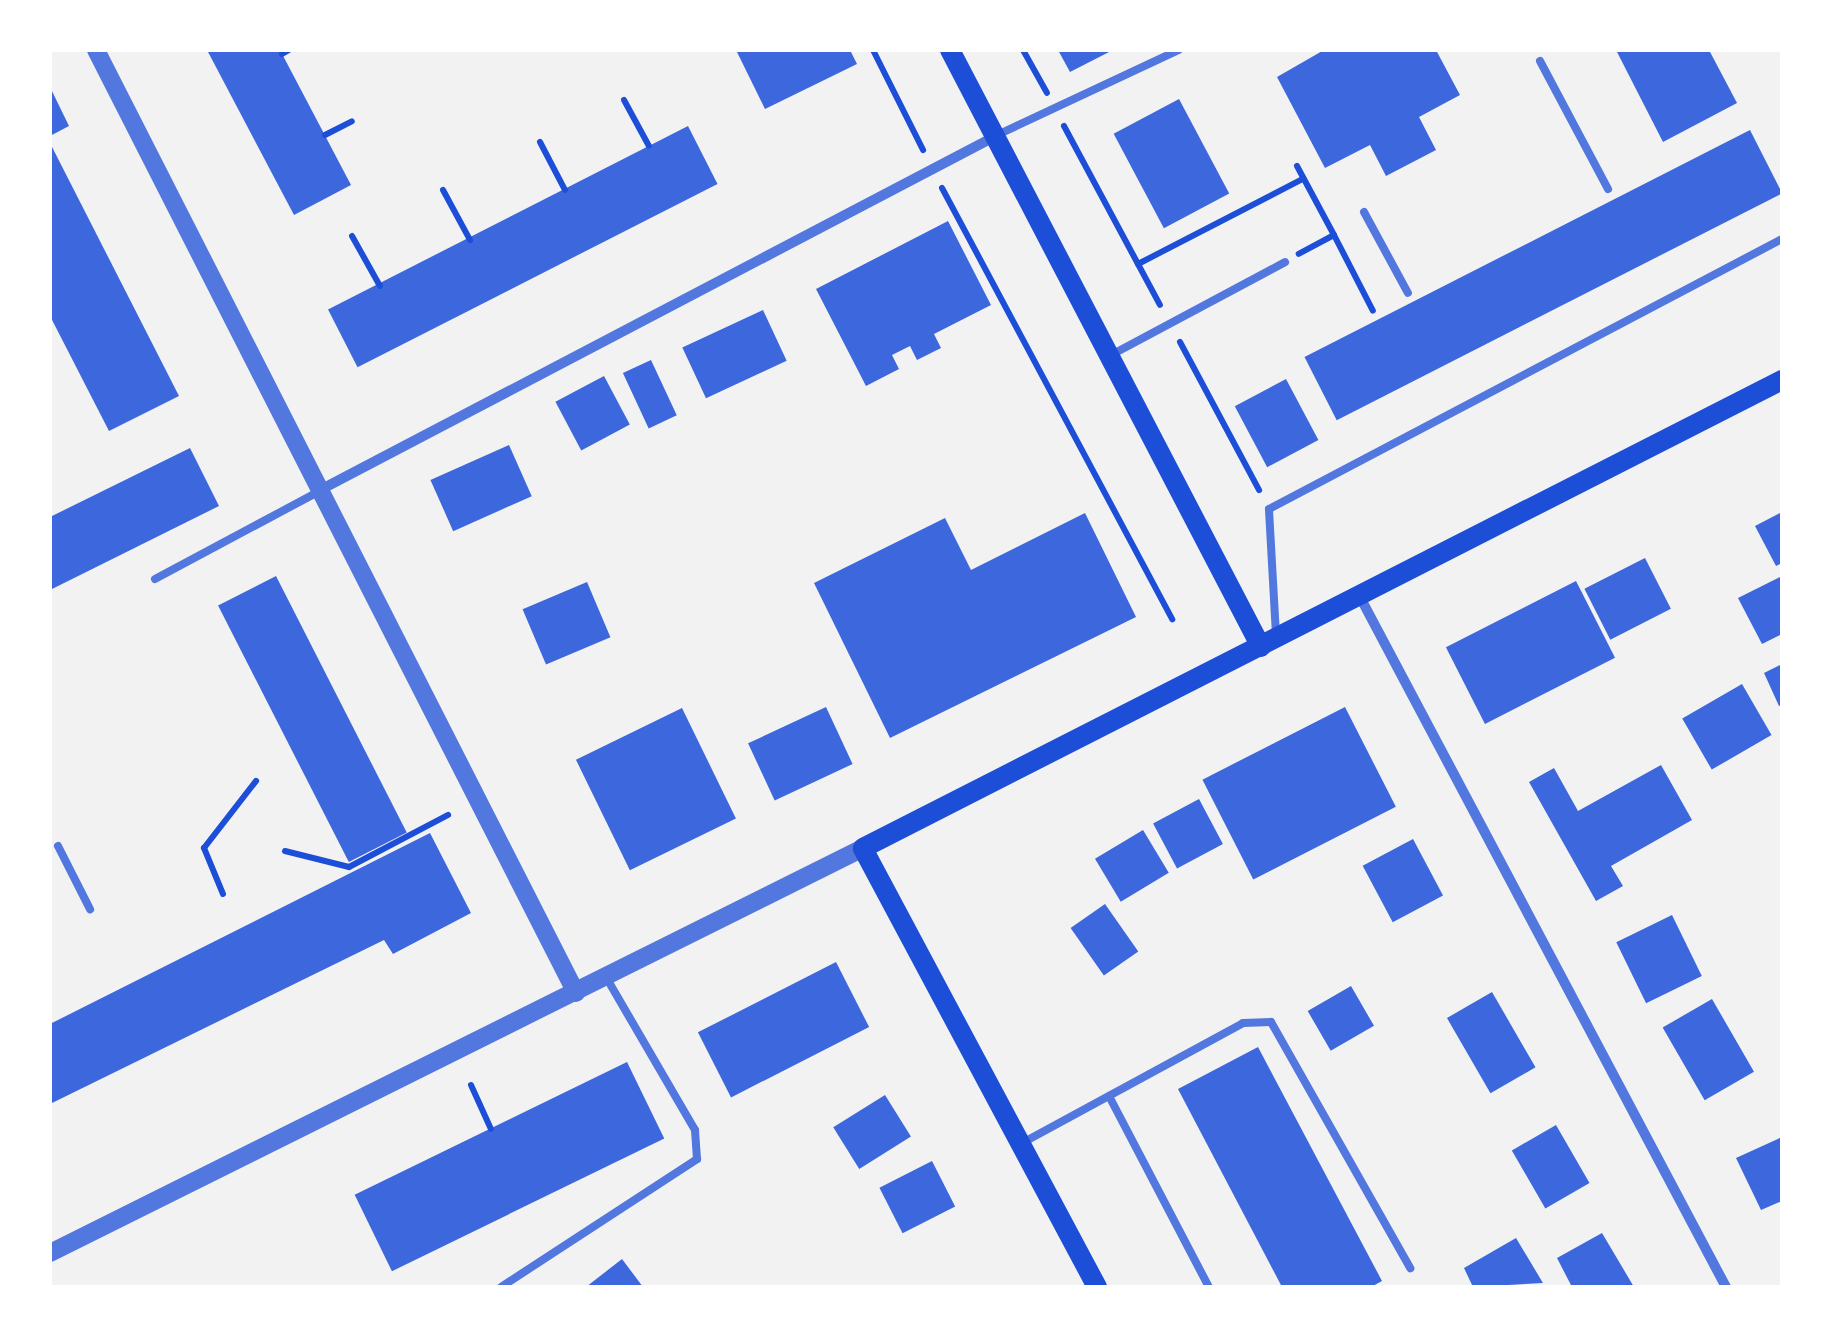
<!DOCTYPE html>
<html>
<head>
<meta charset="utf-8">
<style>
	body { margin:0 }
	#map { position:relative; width:1832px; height:1337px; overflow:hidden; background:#f2f2f2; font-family:Montserrat,sans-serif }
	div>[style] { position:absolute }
	.building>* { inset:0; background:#3d67dc; transform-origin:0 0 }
	.path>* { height:6px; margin:-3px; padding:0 3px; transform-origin:3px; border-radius:3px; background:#1d4ed8 }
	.service>* { height:8px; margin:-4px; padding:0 4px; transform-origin:4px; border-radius:4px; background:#5277de }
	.minor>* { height:10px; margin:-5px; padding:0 5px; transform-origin:5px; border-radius:5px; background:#5277de }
	.tertiary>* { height:18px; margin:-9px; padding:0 9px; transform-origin:9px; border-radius:9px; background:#5277de }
	.secondary>* { height:20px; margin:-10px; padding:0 10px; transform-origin:10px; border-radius:10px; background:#1d4ed8 }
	span { translate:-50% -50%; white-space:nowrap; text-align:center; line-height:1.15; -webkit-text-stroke:10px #fff; paint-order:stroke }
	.frame { position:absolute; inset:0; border:52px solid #fff; pointer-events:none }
</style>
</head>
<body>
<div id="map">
	<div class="building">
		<i style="clip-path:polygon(207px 50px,280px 50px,351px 185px,294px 215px)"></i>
		<i style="clip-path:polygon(736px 50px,850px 50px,857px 64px,765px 109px)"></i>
		<i style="clip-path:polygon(1058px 50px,1113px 50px,1070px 72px)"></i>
		<i style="clip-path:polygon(1324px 50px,1436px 50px,1460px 95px,1419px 117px,1436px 150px,1386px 176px,1370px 145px,1325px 168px,1277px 77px)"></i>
		<i style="clip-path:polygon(1616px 50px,1709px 50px,1737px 103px,1663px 142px)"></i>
		<i style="clip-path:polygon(50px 87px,69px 126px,50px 136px)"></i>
		<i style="left:1179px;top:99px;width:107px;height:74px;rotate:62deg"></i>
		<i style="left:688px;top:126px;width:65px;height:404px;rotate:63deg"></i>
		<i style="left:1750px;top:130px;width:71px;height:500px;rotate:63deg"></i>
		<i style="clip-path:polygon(50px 143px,179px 396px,109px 431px,50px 316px)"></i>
		<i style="clip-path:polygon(948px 221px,991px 305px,934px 334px,941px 348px,917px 360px,910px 346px,892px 355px,899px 369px,866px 386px,816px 289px)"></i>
		<i style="left:763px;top:310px;width:56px;height:89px;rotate:65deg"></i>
		<i style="left:651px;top:360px;width:61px;height:31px;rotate:65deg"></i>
		<i style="left:604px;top:376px;width:55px;height:55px;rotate:62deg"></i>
		<i style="left:1286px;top:379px;width:69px;height:58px;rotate:62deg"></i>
		<i style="left:509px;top:445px;width:56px;height:86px;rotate:66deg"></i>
		<i style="clip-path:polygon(190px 448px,219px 506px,50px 590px,50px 517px)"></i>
		<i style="clip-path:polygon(1782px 512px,1782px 563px,1776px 566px,1755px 526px)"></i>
		<i style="clip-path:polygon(1085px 513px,1136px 617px,890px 738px,814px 583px,945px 518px,971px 570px)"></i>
		<i style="left:1645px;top:558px;width:57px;height:68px;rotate:63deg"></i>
		<i style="left:276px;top:576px;width:288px;height:65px;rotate:63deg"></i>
		<i style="clip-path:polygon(1782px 576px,1782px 634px,1762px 644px,1738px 598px)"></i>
		<i style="left:1576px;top:581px;width:86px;height:146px;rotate:63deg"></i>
		<i style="left:587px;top:582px;width:60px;height:70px;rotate:67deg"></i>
		<i style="clip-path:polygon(1782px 664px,1782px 705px,1779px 706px,1764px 673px)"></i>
		<i style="left:1742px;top:684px;width:59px;height:69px;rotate:60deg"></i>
		<i style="left:826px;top:707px;width:63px;height:86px;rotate:65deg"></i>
		<i style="left:1345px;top:707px;width:112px;height:160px;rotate:63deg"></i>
		<i style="left:682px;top:708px;width:123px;height:118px;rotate:64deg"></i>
		<i style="clip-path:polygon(1661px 765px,1692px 820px,1611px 866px,1623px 886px,1596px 901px,1529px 782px,1554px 768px,1578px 811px)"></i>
		<i style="left:1199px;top:799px;width:51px;height:52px;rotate:62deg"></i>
		<i style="left:1143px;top:830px;width:50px;height:56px;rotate:59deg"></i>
		<i style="clip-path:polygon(430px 833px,471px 913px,393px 954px,384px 940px,50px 1104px,50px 1024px)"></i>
		<i style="left:1413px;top:839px;width:64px;height:57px;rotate:62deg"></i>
		<i style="left:1105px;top:904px;width:58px;height:42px;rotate:55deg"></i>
		<i style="left:1672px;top:915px;width:68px;height:62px;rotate:64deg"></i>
		<i style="left:836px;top:962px;width:73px;height:155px;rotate:63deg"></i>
		<i style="left:1351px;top:986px;width:46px;height:50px;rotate:60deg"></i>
		<i style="left:1492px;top:992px;width:87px;height:52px;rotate:60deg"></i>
		<i style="left:1712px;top:999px;width:84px;height:57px;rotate:60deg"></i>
		<i style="clip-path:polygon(1258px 1047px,1382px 1281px,1371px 1287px,1282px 1287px,1178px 1089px)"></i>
		<i style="left:627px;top:1062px;width:85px;height:303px;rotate:64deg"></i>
		<i style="left:885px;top:1095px;width:49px;height:61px;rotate:58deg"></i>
		<i style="left:1556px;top:1125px;width:67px;height:51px;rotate:60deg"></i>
		<i style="clip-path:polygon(1782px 1137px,1782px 1201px,1761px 1210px,1736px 1158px)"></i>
		<i style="left:932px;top:1161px;width:51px;height:59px;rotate:63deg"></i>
		<i style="clip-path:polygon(1602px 1233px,1634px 1287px,1572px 1287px,1557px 1258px)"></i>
		<i style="clip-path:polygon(1516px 1238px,1543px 1283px,1473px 1287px,1464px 1268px)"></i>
		<i style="clip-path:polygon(622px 1259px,643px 1287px,586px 1287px)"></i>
	</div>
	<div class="path">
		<i style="left:873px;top:50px;width:112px;rotate:63.4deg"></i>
		<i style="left:1023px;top:50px;width:49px;rotate:60.8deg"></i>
		<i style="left:282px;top:54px;width:8px;rotate:-30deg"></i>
		<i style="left:624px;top:100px;width:52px;rotate:61.5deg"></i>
		<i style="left:1064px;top:126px;width:203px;rotate:61.8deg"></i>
		<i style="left:325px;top:135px;width:30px;rotate:-27deg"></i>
		<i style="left:540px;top:142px;width:54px;rotate:62.5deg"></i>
		<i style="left:1297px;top:166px;width:78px;rotate:61.8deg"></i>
		<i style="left:1334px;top:235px;width:40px;rotate:152deg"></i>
		<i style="left:942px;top:188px;width:489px;rotate:61.9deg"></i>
		<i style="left:443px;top:190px;width:57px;rotate:61.6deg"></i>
		<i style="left:1334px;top:235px;width:85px;rotate:62.8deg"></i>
		<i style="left:352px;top:236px;width:57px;rotate:60.8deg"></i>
		<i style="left:1138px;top:264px;width:186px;rotate:-27.3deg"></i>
		<i style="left:1180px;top:342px;width:168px;rotate:61.9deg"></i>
		<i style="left:285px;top:851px;width:66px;rotate:14deg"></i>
		<i style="left:349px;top:867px;width:112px;rotate:-27.7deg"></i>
		<i style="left:223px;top:894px;width:50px;rotate:-112.4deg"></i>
		<i style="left:204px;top:848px;width:85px;rotate:-52.2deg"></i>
		<i style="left:471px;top:1085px;width:48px;rotate:65.6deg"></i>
	</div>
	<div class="service">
		<i style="left:1540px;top:61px;width:145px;rotate:62deg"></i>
		<i style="left:995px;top:136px;width:203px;rotate:-25.1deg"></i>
		<i style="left:1364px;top:212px;width:92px;rotate:61.5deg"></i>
		<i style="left:1113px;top:354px;width:195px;rotate:-28.1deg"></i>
		<i style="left:155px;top:579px;width:185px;rotate:-28.1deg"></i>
		<i style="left:1276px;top:635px;width:126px;rotate:-93.2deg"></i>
		<i style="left:1269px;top:509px;width:580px;rotate:-27.76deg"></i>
		<i style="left:58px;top:846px;width:71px;rotate:63.1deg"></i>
		<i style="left:1109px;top:1096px;width:216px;rotate:62.4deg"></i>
		<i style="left:1024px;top:1142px;width:249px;rotate:-28.5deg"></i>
		<i style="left:1243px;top:1023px;width:28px;rotate:-2deg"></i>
		<i style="left:1271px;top:1022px;width:283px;rotate:60.5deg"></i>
		<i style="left:501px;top:1287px;width:234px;rotate:-33.1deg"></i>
		<i style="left:697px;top:1159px;width:29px;rotate:-94deg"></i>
		<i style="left:695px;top:1130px;width:177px;rotate:-120.2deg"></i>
	</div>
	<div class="minor">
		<i style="left:322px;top:489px;width:759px;rotate:-27.65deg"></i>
		<i style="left:1360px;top:597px;width:781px;rotate:62.06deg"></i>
	</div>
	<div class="tertiary">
		<i style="left:96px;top:50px;width:1058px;rotate:63.02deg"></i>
		<i style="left:50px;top:1253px;width:908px;rotate:-26.48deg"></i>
	</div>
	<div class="secondary">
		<i style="left:950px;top:50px;width:673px;rotate:62.48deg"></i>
		<i style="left:1097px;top:1287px;width:497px;rotate:-118.1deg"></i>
		<i style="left:863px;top:848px;width:1031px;rotate:-26.99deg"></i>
	</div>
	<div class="frame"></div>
</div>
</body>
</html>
